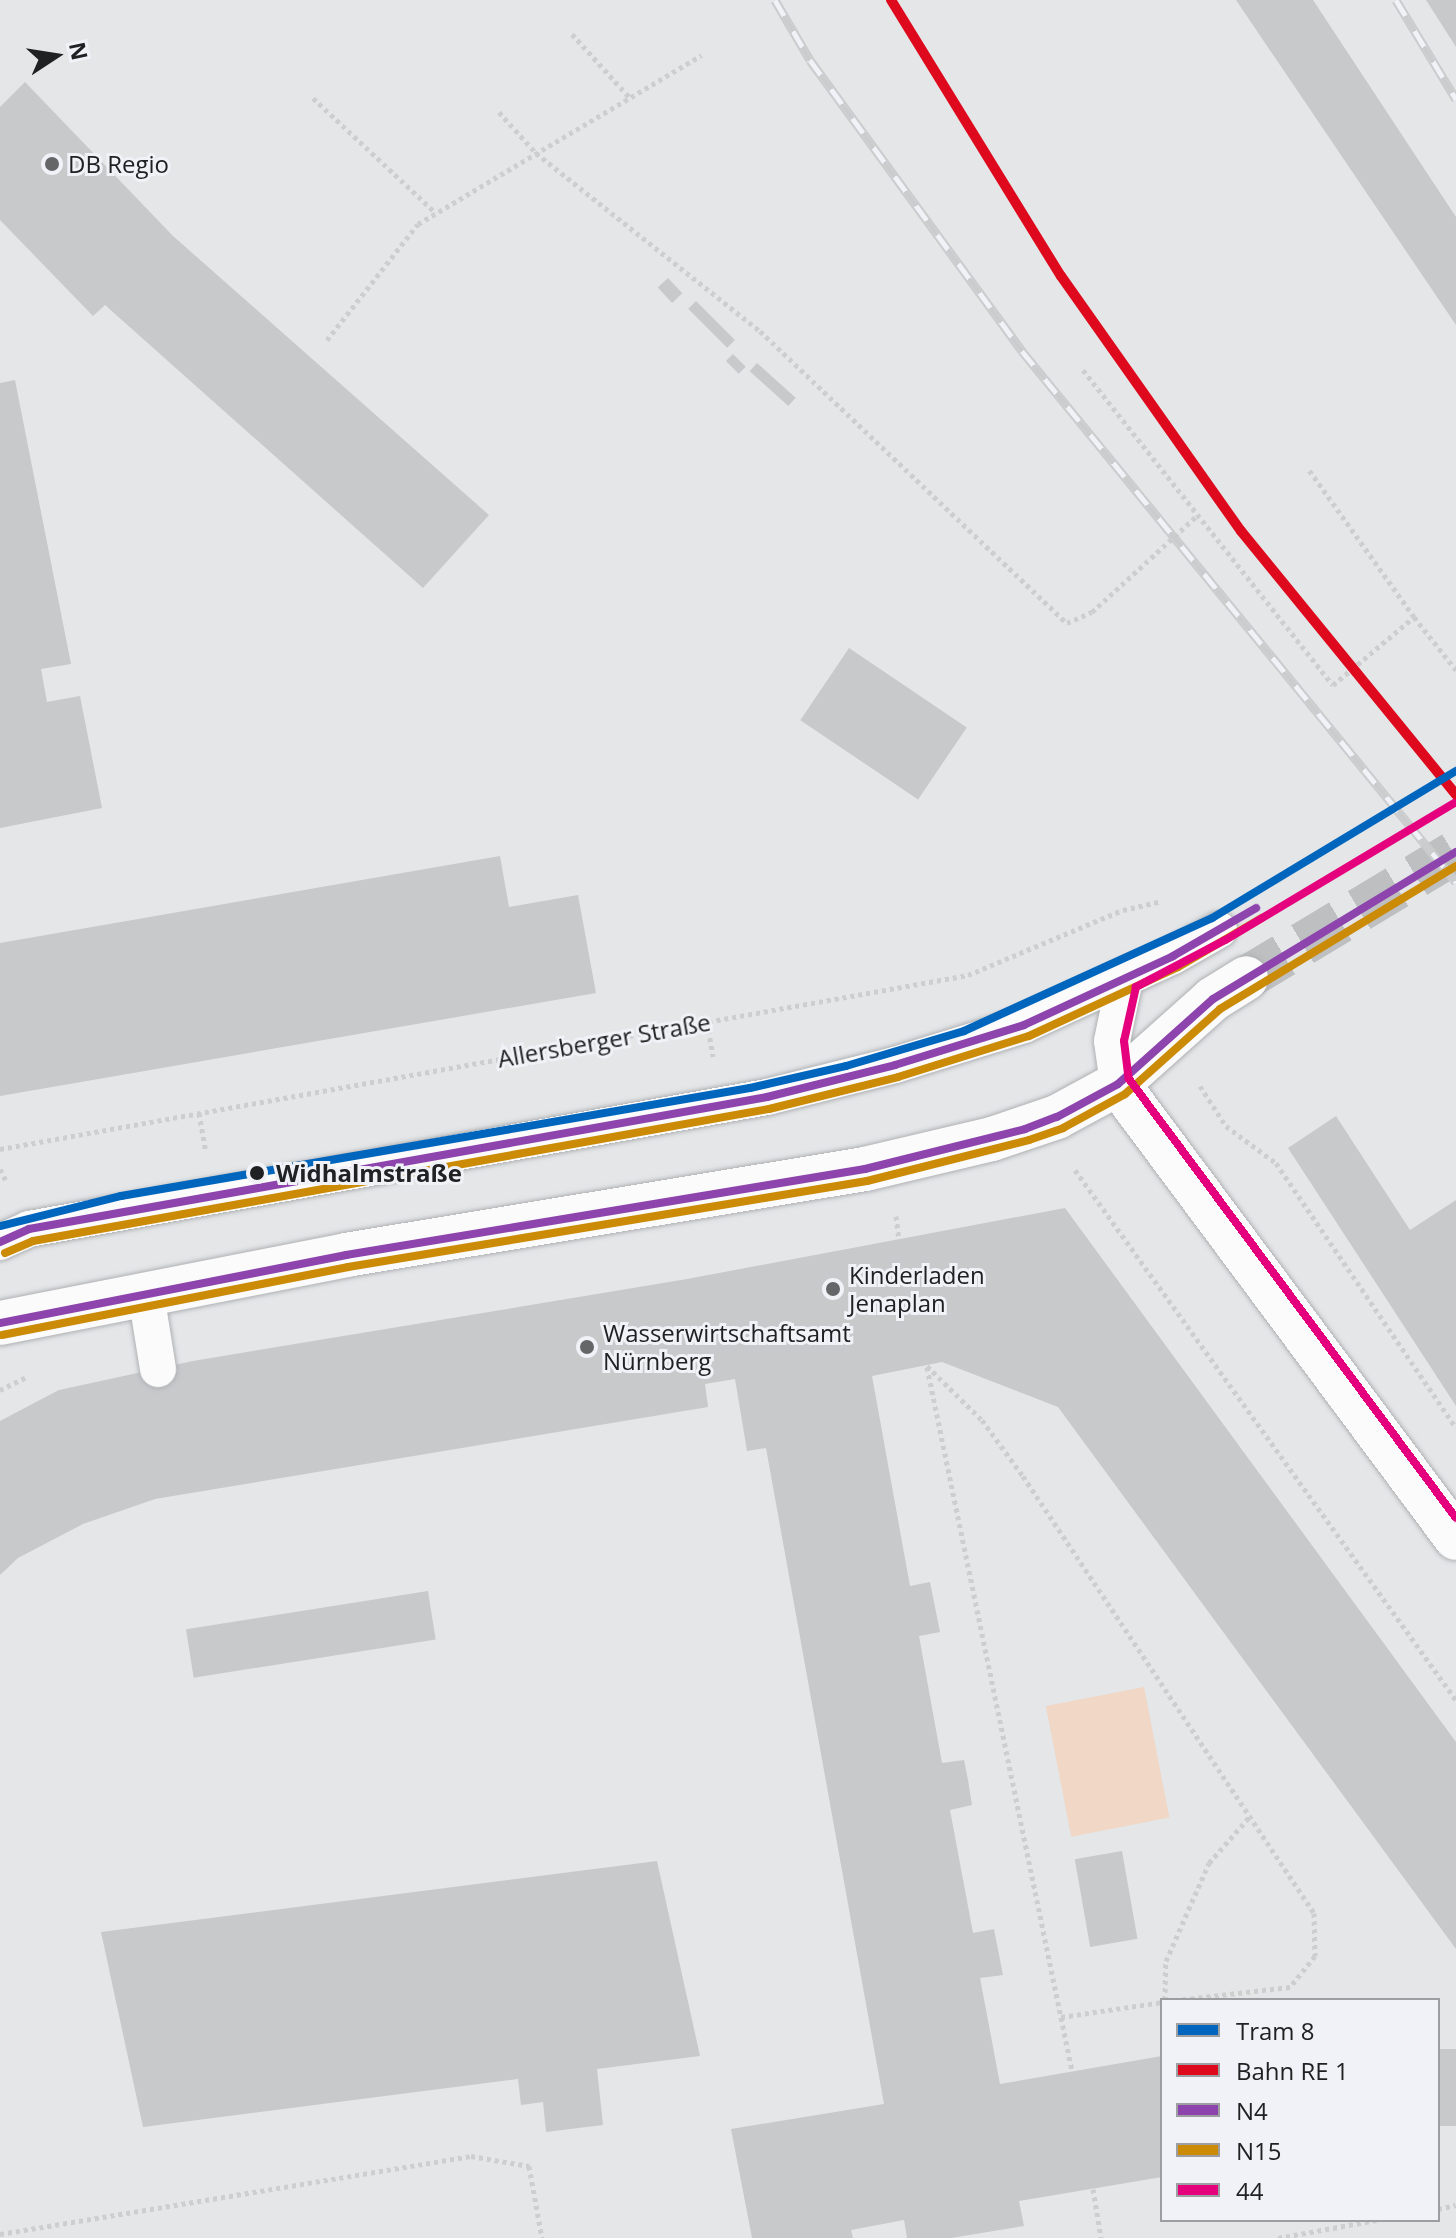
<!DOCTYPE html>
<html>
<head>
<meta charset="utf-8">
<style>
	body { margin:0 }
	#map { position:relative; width:1456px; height:2238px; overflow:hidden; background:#e4e6e8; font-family:"Open Sans",sans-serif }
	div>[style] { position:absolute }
	.green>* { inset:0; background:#f0d7c6; transform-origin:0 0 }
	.building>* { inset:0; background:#c7c9cb; transform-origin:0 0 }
	.secondary-tunnel>* { height:44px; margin-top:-22px; transform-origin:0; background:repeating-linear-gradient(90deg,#bdbfc1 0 44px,transparent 0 66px) }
	.path>* { height:5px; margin-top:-2.5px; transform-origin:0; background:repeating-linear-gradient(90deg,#cecece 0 4px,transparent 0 8px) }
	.roads { filter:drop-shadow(0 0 2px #b0b1b3) drop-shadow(0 0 2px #b0b1b3) }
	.lane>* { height:36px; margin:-18px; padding:0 18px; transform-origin:18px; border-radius:18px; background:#fbfbfc }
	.secondary>* { height:44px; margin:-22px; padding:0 22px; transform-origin:22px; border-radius:22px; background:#fbfbfc }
	.rail>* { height:9px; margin-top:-4.5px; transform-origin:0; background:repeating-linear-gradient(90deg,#f0f2f7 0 18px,#cbcccd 0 36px); box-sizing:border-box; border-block:2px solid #cbcccd }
	.bus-1>* { height:8px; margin:-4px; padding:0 4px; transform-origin:4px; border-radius:4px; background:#8e44ad }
	.bus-2>* { height:8px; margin:-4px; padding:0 4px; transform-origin:4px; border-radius:4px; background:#cc8b07 }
	.bus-3>* { height:8px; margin:-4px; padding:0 4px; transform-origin:4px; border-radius:4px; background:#e5007d }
	.rail-1>* { height:10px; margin:-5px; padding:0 5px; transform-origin:5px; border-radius:5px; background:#df091d }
	.tram-1>* { height:8px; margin:-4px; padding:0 4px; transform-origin:4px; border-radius:4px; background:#0065bd }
	.dots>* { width:22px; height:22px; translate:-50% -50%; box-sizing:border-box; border:4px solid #f0f2f7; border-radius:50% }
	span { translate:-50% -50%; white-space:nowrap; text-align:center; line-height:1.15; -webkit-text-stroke:6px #f0f2f7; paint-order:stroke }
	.poi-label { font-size:24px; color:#202123 }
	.left { translate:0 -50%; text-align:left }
	.street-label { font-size:24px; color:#202123 }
	.stop-label { font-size:24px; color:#202123; font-weight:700 }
	.legend { position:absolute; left:1160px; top:1998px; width:280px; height:224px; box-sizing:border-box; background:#f0f2f7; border:2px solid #9d9ea2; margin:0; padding:10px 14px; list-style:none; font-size:24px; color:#202123 }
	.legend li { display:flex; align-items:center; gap:16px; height:40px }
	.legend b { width:40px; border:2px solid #9d9ea2 }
	.north { position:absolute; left:16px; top:16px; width:80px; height:80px; -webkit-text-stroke:6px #f0f2f7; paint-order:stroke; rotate:78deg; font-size:22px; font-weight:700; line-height:32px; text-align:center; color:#202123 }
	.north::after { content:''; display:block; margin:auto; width:28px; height:36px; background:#202123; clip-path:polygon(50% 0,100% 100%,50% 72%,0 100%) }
</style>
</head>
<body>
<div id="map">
	<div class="green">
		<i style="left:1144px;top:1687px;width:133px;height:100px;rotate:79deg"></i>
	</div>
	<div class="building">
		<i style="clip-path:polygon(1236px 0,1313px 0,1456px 217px,1456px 325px)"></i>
		<i style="clip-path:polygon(1426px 0,1456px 0,1456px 47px)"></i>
		<i style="clip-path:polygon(25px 82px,173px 236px,489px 515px,423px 588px,105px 305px,93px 316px,0 220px,0 107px)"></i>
		<i style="left:668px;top:278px;width:21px;height:14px;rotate:47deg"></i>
		<i style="left:696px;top:301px;width:55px;height:11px;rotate:45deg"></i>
		<i style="left:733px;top:354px;width:18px;height:10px;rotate:45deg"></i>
		<i style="left:757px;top:363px;width:52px;height:11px;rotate:42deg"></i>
		<i style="clip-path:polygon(15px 380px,71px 664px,41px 669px,47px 702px,80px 696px,102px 808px,0 828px,0 383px)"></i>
		<i style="left:849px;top:648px;width:142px;height:87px;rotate:34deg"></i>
		<i style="clip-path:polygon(500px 856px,509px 907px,578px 895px,596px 993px,0 1096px,0 943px)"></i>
		<i style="clip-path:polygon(1336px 1116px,1410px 1230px,1456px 1200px,1456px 1406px,1288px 1148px)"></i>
		<i style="clip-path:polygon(1065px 1208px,1456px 1742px,1456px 1949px,1058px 1407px,942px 1362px,872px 1376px,910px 1586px,930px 1582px,940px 1632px,919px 1636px,942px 1763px,964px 1760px,968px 1780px,972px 1805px,950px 1810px,973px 1933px,994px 1929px,1003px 1975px,980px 1978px,1000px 2084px,1162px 2056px,1162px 2177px,1019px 2201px,1024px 2226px,951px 2238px,907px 2238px,904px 2220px,851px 2230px,853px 2238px,752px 2238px,731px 2129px,884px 2104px,766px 1448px,747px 1451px,735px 1379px,705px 1384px,708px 1407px,155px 1499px,83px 1524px,18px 1558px,0 1575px,0 1421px,59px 1390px,193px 1361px,687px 1279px)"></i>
		<i style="left:428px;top:1591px;width:49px;height:245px;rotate:81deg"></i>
		<i style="left:1122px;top:1851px;width:89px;height:48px;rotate:80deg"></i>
		<i style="clip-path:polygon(657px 1861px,700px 2056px,597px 2069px,603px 2125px,546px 2132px,543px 2102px,521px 2105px,518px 2079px,143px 2127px,101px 1932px)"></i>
		<i style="left:1456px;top:2049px;width:77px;height:18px;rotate:90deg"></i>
	</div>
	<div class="secondary-tunnel">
		<i style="left:1246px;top:978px;width:245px;rotate:-31deg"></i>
	</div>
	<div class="path">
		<i style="left:572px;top:34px;width:86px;rotate:47.8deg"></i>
		<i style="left:313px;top:98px;width:168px;rotate:43.1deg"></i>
		<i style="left:499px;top:112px;width:55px;rotate:47.9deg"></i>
		<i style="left:536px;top:153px;width:286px;rotate:38.5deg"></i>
		<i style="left:760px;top:331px;width:424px;rotate:43.6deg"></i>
		<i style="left:1067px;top:623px;width:27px;rotate:-24deg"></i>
		<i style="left:1092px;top:612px;width:144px;rotate:-42.5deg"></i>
		<i style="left:327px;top:340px;width:147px;rotate:-51.9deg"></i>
		<i style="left:418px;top:224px;width:330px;rotate:-30.8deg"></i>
		<i style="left:1083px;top:370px;width:402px;rotate:51.6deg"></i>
		<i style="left:1333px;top:685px;width:106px;rotate:-40deg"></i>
		<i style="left:1414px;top:617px;width:184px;rotate:-125.5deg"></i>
		<i style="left:1414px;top:617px;width:68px;rotate:51.6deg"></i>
		<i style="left:707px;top:1022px;width:35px;rotate:80deg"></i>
		<i style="left:1200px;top:1086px;width:48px;rotate:57deg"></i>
		<i style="left:1226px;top:1126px;width:62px;rotate:36.5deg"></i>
		<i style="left:1276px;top:1163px;width:320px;rotate:55.8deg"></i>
		<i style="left:199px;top:1113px;width:36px;rotate:80deg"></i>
		<i style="left:0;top:1149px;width:984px;rotate:-10.19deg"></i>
		<i style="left:968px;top:975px;width:168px;rotate:-22.8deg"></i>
		<i style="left:1123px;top:910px;width:39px;rotate:-13deg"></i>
		<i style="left:0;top:1169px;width:16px;rotate:63deg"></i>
		<i style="left:1075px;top:1170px;width:653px;rotate:54.29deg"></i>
		<i style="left:896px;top:1216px;width:23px;rotate:83deg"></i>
		<i style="left:927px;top:1366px;width:77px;rotate:44.5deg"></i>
		<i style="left:982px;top:1420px;width:69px;rotate:53.8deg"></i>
		<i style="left:1023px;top:1476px;width:525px;rotate:56.34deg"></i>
		<i style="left:1314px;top:1913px;width:43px;rotate:88.7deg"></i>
		<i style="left:1315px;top:1956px;width:40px;rotate:129deg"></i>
		<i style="left:1290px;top:1987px;width:113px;rotate:173.4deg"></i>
		<i style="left:927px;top:1367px;width:719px;rotate:78.36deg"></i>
		<i style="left:0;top:1390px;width:30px;rotate:-26deg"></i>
		<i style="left:1165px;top:2000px;width:39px;rotate:-89deg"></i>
		<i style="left:1166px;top:1961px;width:107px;rotate:-66.3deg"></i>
		<i style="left:1209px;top:1863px;width:64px;rotate:-48.8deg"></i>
		<i style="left:1061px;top:2017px;width:102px;rotate:-8.4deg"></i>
		<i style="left:1093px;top:2189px;width:50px;rotate:80.7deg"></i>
		<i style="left:1438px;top:2209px;width:18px;rotate:-13deg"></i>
		<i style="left:0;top:2234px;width:477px;rotate:-9.4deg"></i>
		<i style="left:471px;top:2156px;width:59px;rotate:9.8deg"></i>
		<i style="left:529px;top:2166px;width:73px;rotate:79.8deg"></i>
		<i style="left:1278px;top:2238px;width:100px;rotate:-10.4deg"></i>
	</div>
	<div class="roads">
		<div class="lane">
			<i style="left:1118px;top:1084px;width:43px;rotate:-97.9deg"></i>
			<i style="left:1112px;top:1041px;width:63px;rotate:-78.2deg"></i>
			<i style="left:0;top:1242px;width:32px;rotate:-24deg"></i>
			<i style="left:29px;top:1229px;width:750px;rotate:-10.14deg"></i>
			<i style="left:767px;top:1097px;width:132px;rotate:-14deg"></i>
			<i style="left:895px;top:1065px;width:135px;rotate:-17.2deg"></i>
			<i style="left:1024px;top:1025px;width:164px;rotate:-24.8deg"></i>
			<i style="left:1173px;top:956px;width:53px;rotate:-29.5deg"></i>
			<i style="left:146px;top:1294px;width:76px;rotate:80.9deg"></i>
		</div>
		<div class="secondary">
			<i style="left:1118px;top:1084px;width:566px;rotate:53.33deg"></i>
			<i style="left:0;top:1323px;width:353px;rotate:-11.1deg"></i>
			<i style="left:346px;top:1255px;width:526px;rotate:-9.41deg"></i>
			<i style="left:865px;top:1169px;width:130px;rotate:-13.3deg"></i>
			<i style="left:992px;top:1139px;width:69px;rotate:-18.7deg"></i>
			<i style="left:1057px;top:1117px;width:69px;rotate:-28.4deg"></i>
			<i style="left:1118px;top:1084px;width:127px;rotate:-41.8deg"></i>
			<i style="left:1213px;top:999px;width:39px;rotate:-32deg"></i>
		</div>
	</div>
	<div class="rail">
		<i style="left:775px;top:0;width:69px;rotate:59.7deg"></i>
		<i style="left:810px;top:60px;width:360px;rotate:53.9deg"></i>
		<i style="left:1022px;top:351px;width:686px;rotate:50.74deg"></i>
		<i style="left:1396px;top:0;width:116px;rotate:58.8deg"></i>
	</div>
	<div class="bus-1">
		<i style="left:0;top:1242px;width:32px;rotate:-24deg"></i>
		<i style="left:29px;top:1229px;width:750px;rotate:-10.14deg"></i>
		<i style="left:767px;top:1097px;width:132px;rotate:-14deg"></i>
		<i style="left:895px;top:1065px;width:135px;rotate:-17.2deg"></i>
		<i style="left:1024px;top:1025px;width:164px;rotate:-24.8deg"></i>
		<i style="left:1173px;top:956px;width:96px;rotate:-30deg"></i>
		<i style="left:0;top:1323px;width:353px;rotate:-11.1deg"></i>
		<i style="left:346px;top:1255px;width:526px;rotate:-9.41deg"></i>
		<i style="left:865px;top:1169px;width:165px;rotate:-14deg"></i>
		<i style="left:1025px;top:1129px;width:34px;rotate:-21deg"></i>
		<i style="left:1057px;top:1117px;width:69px;rotate:-28.4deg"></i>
		<i style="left:1118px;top:1084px;width:127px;rotate:-41.8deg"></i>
		<i style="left:1213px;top:999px;width:284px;rotate:-31.2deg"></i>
	</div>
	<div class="bus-2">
		<i style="left:5px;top:1253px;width:30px;rotate:-23deg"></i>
		<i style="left:33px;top:1241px;width:748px;rotate:-10.17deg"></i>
		<i style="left:769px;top:1109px;width:133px;rotate:-13.9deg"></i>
		<i style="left:898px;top:1077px;width:137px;rotate:-17.4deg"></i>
		<i style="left:1029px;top:1036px;width:164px;rotate:-24.8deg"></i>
		<i style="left:1178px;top:967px;width:97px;rotate:-30.3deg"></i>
		<i style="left:2px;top:1335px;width:353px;rotate:-11.1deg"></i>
		<i style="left:348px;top:1267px;width:526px;rotate:-9.41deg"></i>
		<i style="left:867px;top:1181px;width:167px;rotate:-14.2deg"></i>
		<i style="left:1029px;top:1140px;width:36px;rotate:-19deg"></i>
		<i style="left:1063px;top:1128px;width:71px;rotate:-28.7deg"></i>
		<i style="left:1125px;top:1094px;width:127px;rotate:-41.8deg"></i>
		<i style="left:1220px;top:1009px;width:276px;rotate:-31.2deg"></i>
	</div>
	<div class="bus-3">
		<i style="left:1456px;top:802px;width:269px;rotate:149.1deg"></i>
		<i style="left:1225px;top:940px;width:101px;rotate:152.2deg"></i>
		<i style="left:1136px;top:987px;width:55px;rotate:102.5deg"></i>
		<i style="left:1124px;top:1041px;width:38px;rotate:83deg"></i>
		<i style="left:1129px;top:1079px;width:547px;rotate:53.32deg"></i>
	</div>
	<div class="rail-1">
		<i style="left:891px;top:0;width:324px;rotate:58.4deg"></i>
		<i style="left:1061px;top:276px;width:312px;rotate:54.8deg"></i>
		<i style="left:1241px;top:531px;width:340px;rotate:50.8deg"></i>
	</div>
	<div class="tram-1">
		<i style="left:0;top:1226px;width:125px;rotate:-13.9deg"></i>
		<i style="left:121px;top:1196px;width:638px;rotate:-9.74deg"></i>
		<i style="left:750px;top:1088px;width:98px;rotate:-12.9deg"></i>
		<i style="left:846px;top:1066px;width:123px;rotate:-16.5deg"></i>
		<i style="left:964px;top:1031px;width:273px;rotate:-24.5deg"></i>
		<i style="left:1212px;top:918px;width:285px;rotate:-31.1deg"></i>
	</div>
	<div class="dots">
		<i style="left:52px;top:164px;background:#656668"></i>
		<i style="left:257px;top:1173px;background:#202123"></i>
		<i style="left:833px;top:1289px;background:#656668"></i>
		<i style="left:587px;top:1347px;background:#656668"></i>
	</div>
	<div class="poi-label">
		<span class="left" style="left:68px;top:164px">DB Regio</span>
		<span class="left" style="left:849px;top:1289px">Kinderladen<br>Jenaplan</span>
		<span class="left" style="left:603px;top:1347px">Wasserwirtschaftsamt<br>Nürnberg</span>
	</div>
	<div class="street-label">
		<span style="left:604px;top:1040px;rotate:-10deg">Allersberger Straße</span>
	</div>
	<div class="stop-label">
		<span class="left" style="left:276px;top:1173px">Widhalmstraße</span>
	</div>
	<ul class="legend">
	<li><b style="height:10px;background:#0065bd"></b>Tram 8</li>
	<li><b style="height:10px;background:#df091d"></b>Bahn RE 1</li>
	<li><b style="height:10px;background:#8e44ad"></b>N4</li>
	<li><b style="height:10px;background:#cc8b07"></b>N15</li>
	<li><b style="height:10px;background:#e5007d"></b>44</li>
	</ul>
	<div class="north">N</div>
</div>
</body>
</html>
